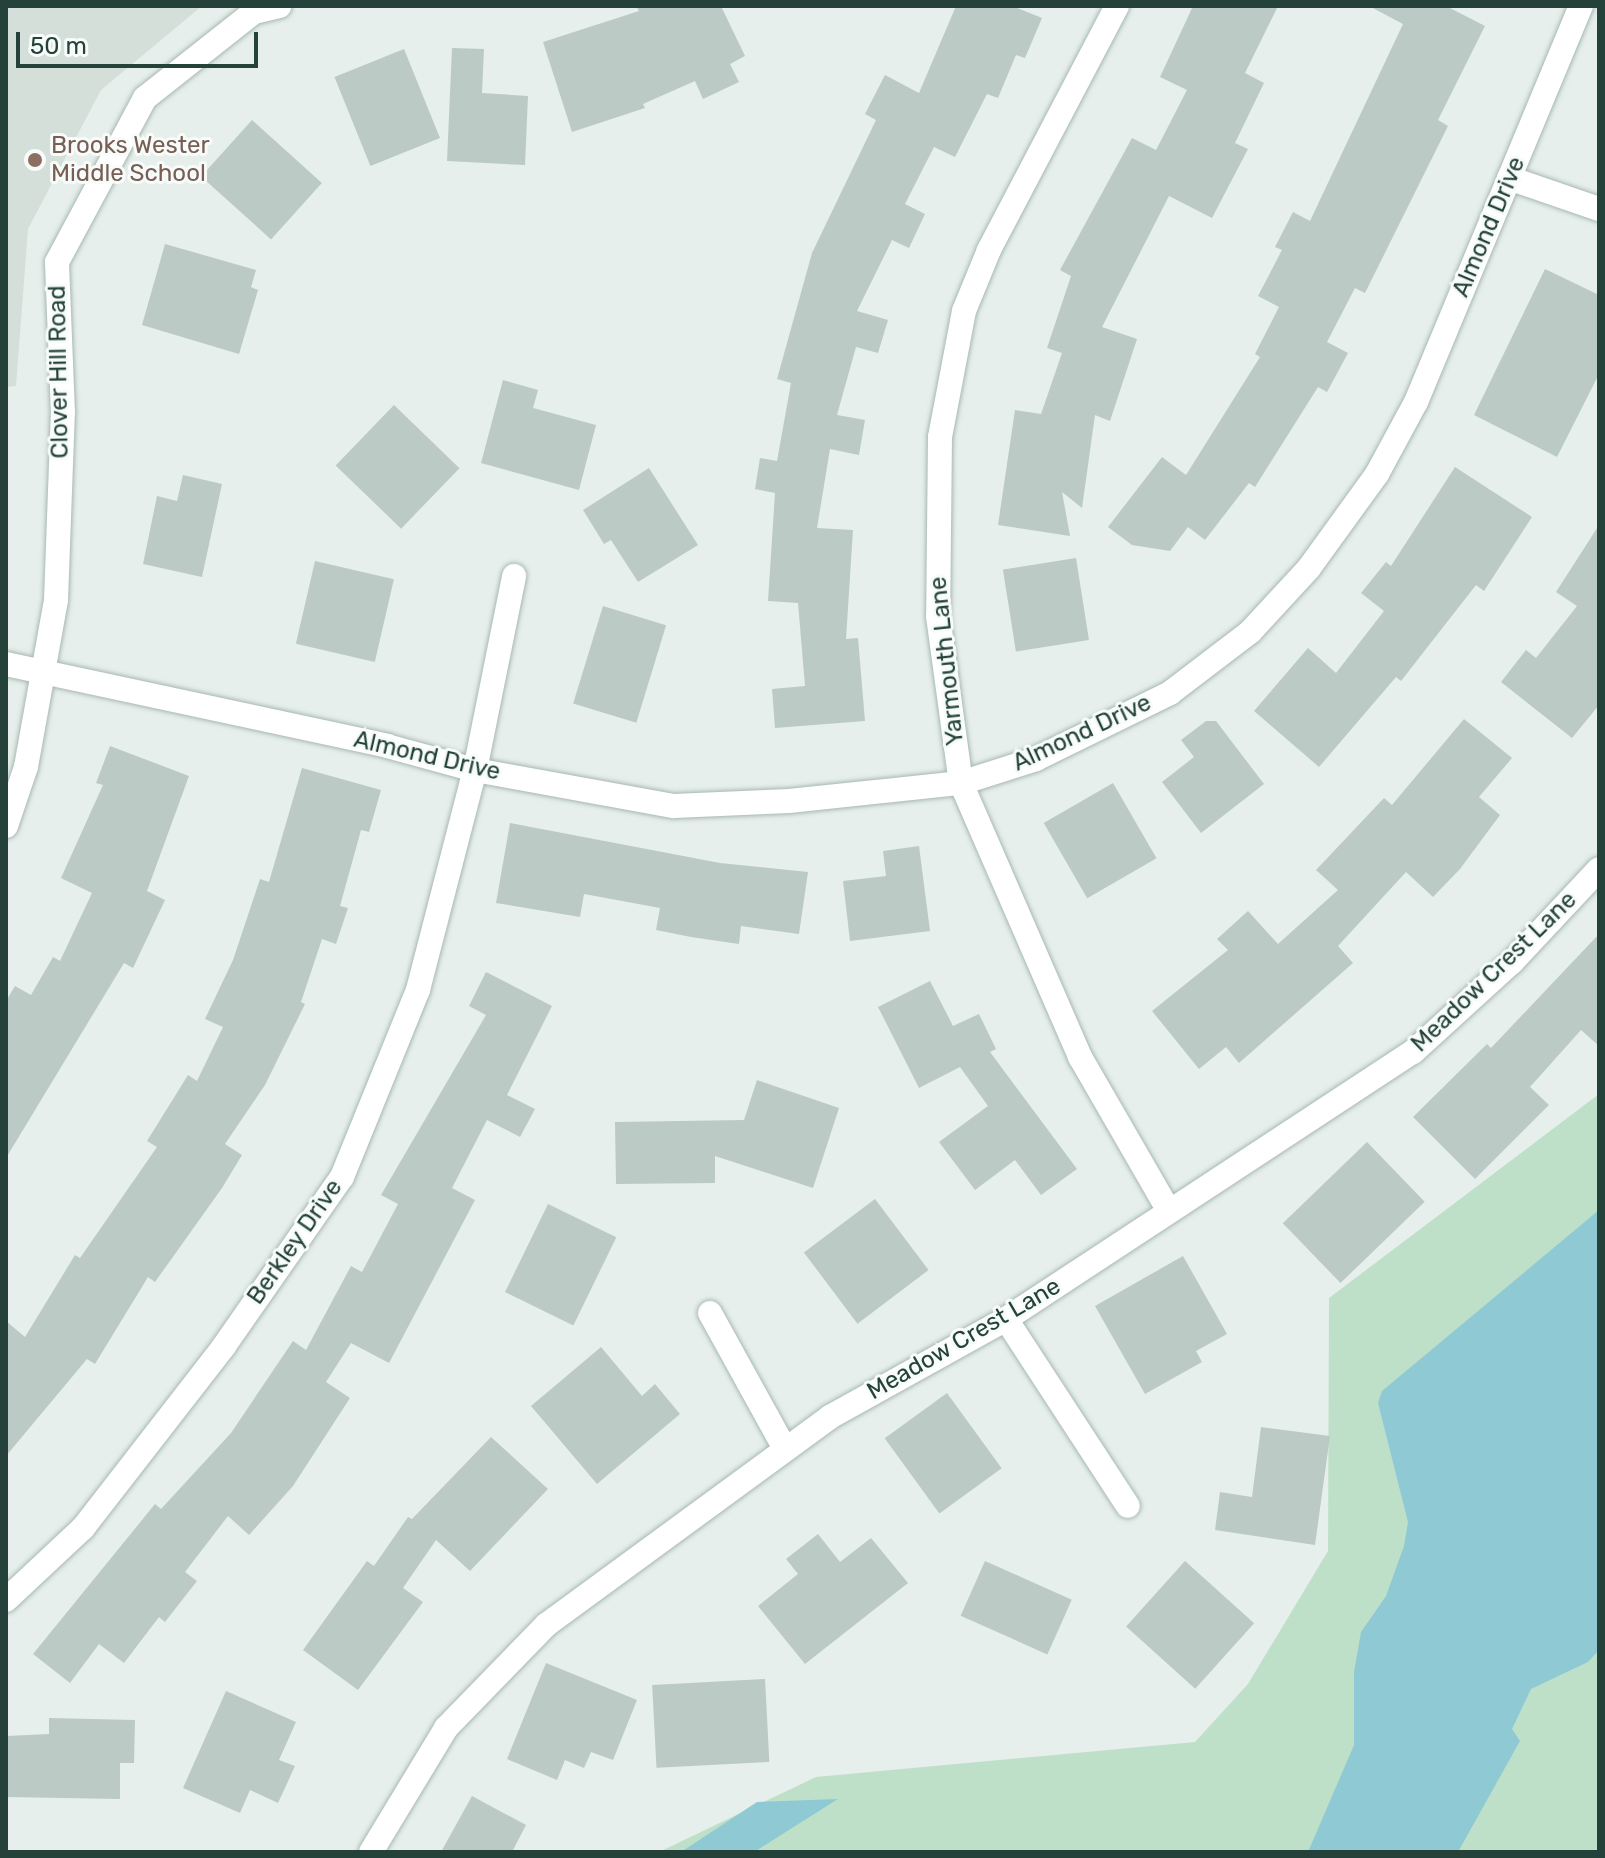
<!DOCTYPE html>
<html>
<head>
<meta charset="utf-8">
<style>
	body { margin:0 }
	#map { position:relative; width:1605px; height:1858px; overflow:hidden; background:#e6efeb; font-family:Rubik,sans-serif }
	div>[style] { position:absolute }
	.built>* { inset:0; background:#d4dfda }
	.green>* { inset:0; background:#bfe0c8 }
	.water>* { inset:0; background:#8ec9d4 }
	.building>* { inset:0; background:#bbcac4; transform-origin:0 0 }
	.roads { filter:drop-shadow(0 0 2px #a8b8b2) drop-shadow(0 0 2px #a8b8b2) }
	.minor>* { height:24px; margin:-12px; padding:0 12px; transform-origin:12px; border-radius:12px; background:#fff }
	.dots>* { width:22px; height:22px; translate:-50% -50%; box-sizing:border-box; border:4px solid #f7fbf9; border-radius:50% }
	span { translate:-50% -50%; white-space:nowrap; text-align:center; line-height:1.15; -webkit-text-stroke:6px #f7fbf9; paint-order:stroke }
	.education-label { font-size:24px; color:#785e54 }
	.left { translate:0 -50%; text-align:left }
	.street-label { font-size:24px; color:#24423a }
	.frame { position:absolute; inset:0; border:8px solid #24423a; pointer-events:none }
	.scale { position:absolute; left:16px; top:32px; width:242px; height:36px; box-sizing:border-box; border:4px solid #24423a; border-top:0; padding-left:10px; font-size:24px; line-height:28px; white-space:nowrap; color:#24423a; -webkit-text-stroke:6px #f7fbf9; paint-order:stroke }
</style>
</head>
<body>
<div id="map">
	<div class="built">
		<i style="clip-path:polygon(6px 6px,202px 6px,101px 90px,28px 229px,16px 386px,6px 387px)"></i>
	</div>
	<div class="green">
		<i style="clip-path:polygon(1599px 1094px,1599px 1852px,659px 1852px,816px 1777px,1195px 1742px,1248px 1684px,1328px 1551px,1329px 1298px)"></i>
	</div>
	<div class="water">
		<i style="clip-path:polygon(1599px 1210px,1599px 1650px,1588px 1662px,1531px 1689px,1512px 1729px,1520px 1741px,1458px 1852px,1308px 1852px,1354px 1745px,1354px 1672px,1361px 1632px,1386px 1596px,1404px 1546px,1408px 1522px,1378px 1403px,1382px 1391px)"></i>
		<i style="clip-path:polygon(838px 1799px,754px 1852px,681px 1852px,757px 1802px)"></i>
	</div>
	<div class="building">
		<i style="clip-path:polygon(636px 6px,721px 6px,745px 56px,730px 64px,739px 82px,703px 99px,695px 81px,643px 104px,645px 108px,572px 132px,543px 42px,639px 11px)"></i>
		<i style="clip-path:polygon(956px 6px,1012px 6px,1042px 18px,1025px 58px,1016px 55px,998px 98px,987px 94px,955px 157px,934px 147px,905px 204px,925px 214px,909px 248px,892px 240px,857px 311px,888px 320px,878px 353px,856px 347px,837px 415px,865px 420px,859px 455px,830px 449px,817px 528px,853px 530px,846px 639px,858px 638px,865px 721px,775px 728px,772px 689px,805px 686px,798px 603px,768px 601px,775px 493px,755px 489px,760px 458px,777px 461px,791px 383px,777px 379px,812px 253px,876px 120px,865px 114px,885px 75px,919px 93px)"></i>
		<i style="clip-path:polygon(1193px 6px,1278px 6px,1245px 73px,1264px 83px,1235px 143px,1248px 149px,1212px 218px,1169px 196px,1102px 327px,1137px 339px,1110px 421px,1095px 415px,1082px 508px,1062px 492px,1070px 536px,998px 525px,1015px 410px,1041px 414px,1062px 353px,1047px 348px,1071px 276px,1060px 270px,1132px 138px,1156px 150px,1187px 90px,1160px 77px)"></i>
		<i style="clip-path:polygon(1369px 6px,1446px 6px,1485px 26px,1438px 120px,1448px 126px,1365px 293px,1355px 288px,1327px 342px,1348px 353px,1327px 392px,1318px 387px,1255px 487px,1249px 483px,1205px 540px,1188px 527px,1170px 551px,1132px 545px,1108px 527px,1162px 457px,1186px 475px,1260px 357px,1255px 354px,1279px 307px,1258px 296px,1282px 250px,1275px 247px,1293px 212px,1310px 221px,1403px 24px)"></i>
		<i style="clip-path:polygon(452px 48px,484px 49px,482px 93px,528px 96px,525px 165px,447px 161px)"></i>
		<i style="left:404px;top:49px;width:96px;height:75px;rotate:68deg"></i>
		<i style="left:252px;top:120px;width:94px;height:76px;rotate:42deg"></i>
		<i style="clip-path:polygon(165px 244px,256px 270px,251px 287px,258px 290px,239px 354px,142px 325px)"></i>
		<i style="clip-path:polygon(1545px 269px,1599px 295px,1599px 374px,1557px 457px,1474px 415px)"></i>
		<i style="clip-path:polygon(503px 380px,538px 390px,533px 408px,596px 425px,579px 490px,481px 463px)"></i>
		<i style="left:394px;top:405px;width:91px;height:84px;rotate:44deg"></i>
		<i style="clip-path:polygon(1455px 467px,1532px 517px,1484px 591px,1476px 585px,1401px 681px,1396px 677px,1319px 767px,1254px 711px,1308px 648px,1336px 673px,1384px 611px,1361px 593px,1386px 562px,1391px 566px)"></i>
		<i style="clip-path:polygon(649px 468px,698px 545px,638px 582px,611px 540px,604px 544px,583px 510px)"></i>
		<i style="clip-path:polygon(183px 475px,222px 484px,202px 577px,143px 564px,157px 496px,177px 501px)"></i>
		<i style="clip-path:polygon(1599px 525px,1599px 705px,1572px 738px,1501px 682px,1526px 650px,1536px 658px,1577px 606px,1556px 592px)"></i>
		<i style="left:1076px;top:558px;width:83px;height:74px;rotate:81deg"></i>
		<i style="left:315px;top:561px;width:81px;height:85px;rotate:13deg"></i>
		<i style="left:603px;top:606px;width:66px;height:102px;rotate:17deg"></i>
		<i style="clip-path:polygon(1464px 719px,1512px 758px,1479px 797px,1500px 815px,1460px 869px,1433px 897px,1406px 872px,1338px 946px,1353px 963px,1239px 1063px,1226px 1047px,1199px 1069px,1152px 1011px,1228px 950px,1217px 939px,1248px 911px,1278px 944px,1338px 890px,1316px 870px,1384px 798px,1392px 805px)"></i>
		<i style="clip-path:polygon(1206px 721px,1216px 721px,1264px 784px,1201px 833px,1162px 782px,1194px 757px,1181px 740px)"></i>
		<i style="clip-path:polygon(110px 746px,189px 776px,147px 891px,165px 900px,133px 968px,124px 963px,6px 1158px,6px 1001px,15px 986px,31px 995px,53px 957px,60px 961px,92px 893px,61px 878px,103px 785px,96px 783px)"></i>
		<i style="clip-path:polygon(302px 768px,381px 790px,369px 832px,361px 830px,340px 906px,348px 908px,336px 944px,322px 939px,301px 1002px,305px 1004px,265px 1085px,225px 1144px,242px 1155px,222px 1188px,155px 1282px,148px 1277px,95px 1364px,87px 1359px,6px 1456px,6px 1321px,25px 1337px,75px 1255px,80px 1258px,157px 1147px,147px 1141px,188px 1075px,197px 1081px,223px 1027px,205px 1019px,233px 960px,260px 879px,269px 882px)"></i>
		<i style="left:1113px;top:783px;width:87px;height:80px;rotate:60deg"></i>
		<i style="clip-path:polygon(510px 823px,720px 863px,808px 872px,799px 934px,741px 926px,739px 944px,691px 937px,656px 930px,660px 908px,584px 894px,580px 917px,496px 903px)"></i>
		<i style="clip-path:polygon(919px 846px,930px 931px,850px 941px,843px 881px,886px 876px,883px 851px)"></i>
		<i style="clip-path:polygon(1599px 934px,1599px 1046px,1581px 1030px,1530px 1087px,1549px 1105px,1475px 1179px,1413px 1117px,1487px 1044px,1491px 1048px)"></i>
		<i style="clip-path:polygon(486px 972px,552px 1006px,507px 1095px,535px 1109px,520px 1137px,487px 1120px,452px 1188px,475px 1200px,389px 1363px,351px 1343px,326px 1382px,350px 1398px,293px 1486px,249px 1535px,228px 1516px,185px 1572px,197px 1581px,165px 1622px,159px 1617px,124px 1663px,99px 1644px,70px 1683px,33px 1654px,155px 1504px,161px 1509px,231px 1433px,293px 1341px,306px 1350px,351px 1266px,362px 1272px,398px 1204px,381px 1195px,486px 1015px,469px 1006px)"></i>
		<i style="clip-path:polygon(930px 981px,953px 1026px,979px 1014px,996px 1049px,990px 1052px,1077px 1169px,1041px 1195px,1015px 1160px,975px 1190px,939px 1142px,988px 1106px,960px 1067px,919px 1088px,878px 1007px)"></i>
		<i style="clip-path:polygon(757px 1080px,839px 1108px,813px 1188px,715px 1156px,715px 1183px,616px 1184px,615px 1122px,744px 1120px)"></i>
		<i style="left:1367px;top:1142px;width:83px;height:117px;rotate:46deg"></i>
		<i style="left:875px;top:1199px;width:89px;height:89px;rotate:53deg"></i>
		<i style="left:548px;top:1204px;width:76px;height:98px;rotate:26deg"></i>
		<i style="clip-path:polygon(1183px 1256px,1227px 1334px,1196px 1351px,1202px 1362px,1145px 1394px,1095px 1306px)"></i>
		<i style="clip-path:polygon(601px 1347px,642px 1396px,655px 1384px,680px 1414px,597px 1484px,531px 1406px)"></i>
		<i style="left:947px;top:1393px;width:93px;height:77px;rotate:54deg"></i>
		<i style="clip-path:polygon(1261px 1427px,1330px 1436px,1315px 1545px,1215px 1530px,1220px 1492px,1252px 1497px)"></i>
		<i style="clip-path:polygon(491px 1437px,548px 1489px,470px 1571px,436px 1540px,403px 1588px,423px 1602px,358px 1690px,303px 1650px,367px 1561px,374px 1566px,408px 1517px,412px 1519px)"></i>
		<i style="clip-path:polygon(818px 1534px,840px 1562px,871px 1538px,908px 1583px,805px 1664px,758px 1606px,798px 1574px,786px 1559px)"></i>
		<i style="left:985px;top:1561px;width:95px;height:60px;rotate:24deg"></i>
		<i style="left:1185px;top:1561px;width:93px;height:88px;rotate:42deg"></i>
		<i style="clip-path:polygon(546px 1663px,637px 1700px,613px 1760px,591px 1752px,584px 1768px,565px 1760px,557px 1780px,507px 1759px)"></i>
		<i style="left:765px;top:1679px;width:83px;height:113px;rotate:87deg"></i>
		<i style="clip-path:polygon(226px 1691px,296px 1722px,279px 1760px,295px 1766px,278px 1803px,250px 1790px,240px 1813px,183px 1788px)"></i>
		<i style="clip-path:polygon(49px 1718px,135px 1720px,134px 1763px,120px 1763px,120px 1799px,6px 1797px,6px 1736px,49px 1734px)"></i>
		<i style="clip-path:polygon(472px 1796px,526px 1825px,512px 1852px,441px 1852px)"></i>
	</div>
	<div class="roads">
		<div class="minor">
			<i style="left:1117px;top:6px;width:276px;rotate:117.7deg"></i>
			<i style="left:989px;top:250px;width:66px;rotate:112.3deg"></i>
			<i style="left:964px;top:311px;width:128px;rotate:100.8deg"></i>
			<i style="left:940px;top:437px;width:179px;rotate:90.6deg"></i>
			<i style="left:938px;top:616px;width:169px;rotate:82.2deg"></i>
			<i style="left:961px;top:783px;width:299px;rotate:66.5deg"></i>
			<i style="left:1080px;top:1057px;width:178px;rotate:60deg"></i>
			<i style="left:1509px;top:178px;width:95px;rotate:19deg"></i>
			<i style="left:6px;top:664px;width:390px;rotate:12.1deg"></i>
			<i style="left:387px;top:746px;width:91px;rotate:15.3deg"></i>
			<i style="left:475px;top:770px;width:202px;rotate:10.3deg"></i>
			<i style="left:674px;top:806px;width:115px;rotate:-2.5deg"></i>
			<i style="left:789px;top:801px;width:173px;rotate:-6deg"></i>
			<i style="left:961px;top:783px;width:79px;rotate:-17.7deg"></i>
			<i style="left:1036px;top:759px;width:149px;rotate:-26.2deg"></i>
			<i style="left:1170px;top:693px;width:101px;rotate:-37.3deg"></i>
			<i style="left:1250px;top:632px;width:87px;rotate:-47.3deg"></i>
			<i style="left:1309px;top:568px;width:116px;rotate:-54.1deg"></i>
			<i style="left:1377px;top:474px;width:82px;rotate:-61.6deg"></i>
			<i style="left:1416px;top:402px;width:429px;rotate:-67.4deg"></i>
			<i style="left:6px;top:826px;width:62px;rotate:-71.3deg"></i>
			<i style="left:26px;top:767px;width:170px;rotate:-79.8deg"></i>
			<i style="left:56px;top:600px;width:187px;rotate:-87.9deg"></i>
			<i style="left:63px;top:413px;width:151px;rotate:-92.3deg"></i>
			<i style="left:57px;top:262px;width:186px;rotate:-61.8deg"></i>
			<i style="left:145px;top:98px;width:139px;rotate:-38.3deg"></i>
			<i style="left:254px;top:12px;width:26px;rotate:-13deg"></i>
			<i style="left:710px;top:1313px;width:155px;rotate:61.1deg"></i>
			<i style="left:1006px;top:1319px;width:223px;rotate:56.9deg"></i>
			<i style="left:6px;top:1600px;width:105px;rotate:-43.1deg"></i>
			<i style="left:83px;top:1528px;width:230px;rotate:-52.2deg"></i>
			<i style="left:224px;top:1346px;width:206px;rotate:-55.1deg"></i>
			<i style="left:342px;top:1177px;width:202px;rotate:-67.9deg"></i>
			<i style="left:418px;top:990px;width:227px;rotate:-75.5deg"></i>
			<i style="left:475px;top:770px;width:198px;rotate:-78.6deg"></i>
			<i style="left:371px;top:1852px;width:145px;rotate:-58.8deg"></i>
			<i style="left:446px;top:1728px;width:144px;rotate:-45.8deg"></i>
			<i style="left:546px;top:1625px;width:352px;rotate:-36.2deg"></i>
			<i style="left:830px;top:1417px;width:201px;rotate:-29.1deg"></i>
			<i style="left:1006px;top:1319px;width:487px;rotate:-33.3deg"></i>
			<i style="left:1413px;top:1052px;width:134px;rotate:-42.3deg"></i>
			<i style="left:1512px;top:962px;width:127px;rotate:-46.9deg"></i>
		</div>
	</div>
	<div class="dots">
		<i style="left:35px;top:160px;background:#8d6e63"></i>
	</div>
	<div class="education-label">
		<span class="left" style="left:51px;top:160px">Brooks Wester<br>Middle School</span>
	</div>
	<div class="street-label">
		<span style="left:1489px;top:227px;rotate:-67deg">Almond Drive</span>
		<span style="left:59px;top:372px;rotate:-91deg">Clover Hill Road</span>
		<span style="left:947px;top:661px;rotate:-96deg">Yarmouth Lane</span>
		<span style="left:1082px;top:733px;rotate:-25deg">Almond Drive</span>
		<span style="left:427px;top:756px;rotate:13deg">Almond Drive</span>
		<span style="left:1494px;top:972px;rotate:-44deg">Meadow Crest Lane</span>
		<span style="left:295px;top:1242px;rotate:-55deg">Berkley Drive</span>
		<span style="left:964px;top:1339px;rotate:-30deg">Meadow Crest Lane</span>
	</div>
	<div class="frame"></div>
	<div class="scale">50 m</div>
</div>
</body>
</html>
